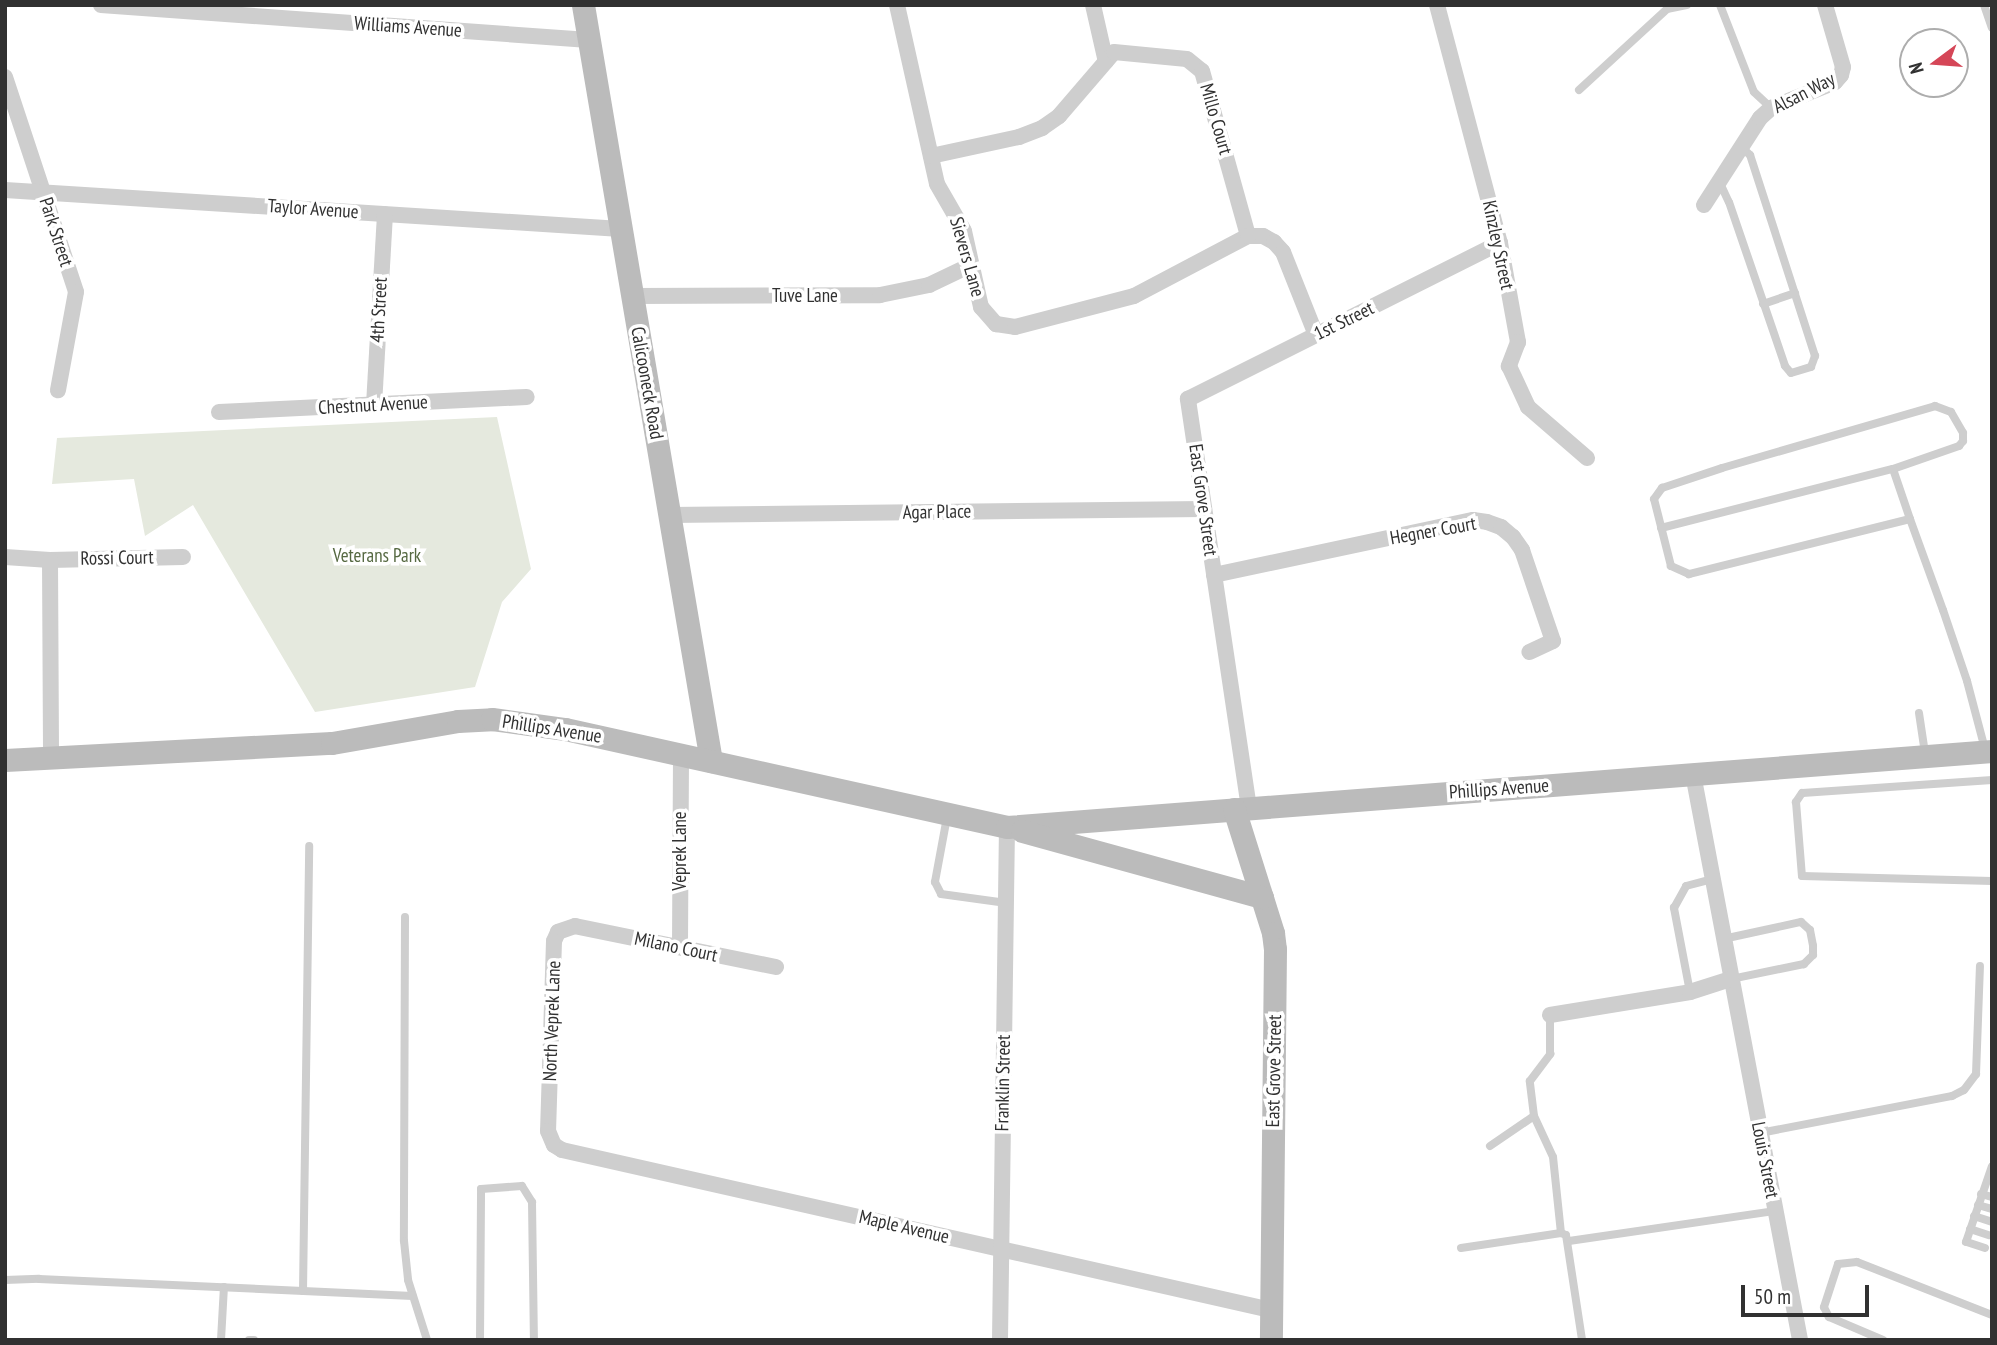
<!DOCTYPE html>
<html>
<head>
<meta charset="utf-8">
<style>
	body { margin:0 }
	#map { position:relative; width:1997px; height:1345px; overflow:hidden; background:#fff; font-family:"PT Sans Narrow",sans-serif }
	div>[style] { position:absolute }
	.green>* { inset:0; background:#e5e9de }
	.lane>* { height:8px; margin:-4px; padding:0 4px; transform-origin:4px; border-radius:4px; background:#cecece }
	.street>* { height:16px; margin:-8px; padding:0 8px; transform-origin:8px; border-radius:8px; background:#cecece }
	.secondary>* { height:23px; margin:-11.5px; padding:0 11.5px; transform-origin:11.5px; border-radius:11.5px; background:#bbb }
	span { translate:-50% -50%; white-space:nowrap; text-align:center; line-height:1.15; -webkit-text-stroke:7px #fff; paint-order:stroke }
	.street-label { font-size:19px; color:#313131 }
	.park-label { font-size:19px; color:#566942 }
	.frame { position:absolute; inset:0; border:7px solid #313131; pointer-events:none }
	.north { position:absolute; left:1899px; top:28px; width:70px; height:70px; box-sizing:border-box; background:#fff; border:2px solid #adadad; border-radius:50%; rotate:254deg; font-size:19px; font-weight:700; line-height:28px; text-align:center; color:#313131 }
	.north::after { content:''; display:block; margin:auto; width:24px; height:32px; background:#d54657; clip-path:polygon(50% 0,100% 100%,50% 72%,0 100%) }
	.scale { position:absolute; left:1741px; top:1285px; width:128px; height:32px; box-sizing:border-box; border:4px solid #313131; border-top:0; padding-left:9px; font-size:21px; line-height:24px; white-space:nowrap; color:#313131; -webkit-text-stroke:5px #fff; paint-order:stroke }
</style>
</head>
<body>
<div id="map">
	<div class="green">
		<i style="clip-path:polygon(497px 417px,531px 569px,502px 602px,475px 687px,315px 712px,193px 505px,145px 536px,134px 479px,52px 484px,57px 438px)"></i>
	</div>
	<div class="lane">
		<i style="left:1720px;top:5px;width:93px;rotate:68.7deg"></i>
		<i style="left:1754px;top:92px;width:23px;rotate:43deg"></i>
		<i style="left:1984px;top:5px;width:24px;rotate:71deg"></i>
		<i style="left:1579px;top:90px;width:120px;rotate:-42.6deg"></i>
		<i style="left:1667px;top:9px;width:20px;rotate:-11deg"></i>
		<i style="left:1719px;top:181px;width:23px;rotate:65deg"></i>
		<i style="left:1729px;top:202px;width:173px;rotate:71.1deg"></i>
		<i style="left:1785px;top:366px;width:9px;rotate:49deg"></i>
		<i style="left:1791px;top:373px;width:21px;rotate:-17deg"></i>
		<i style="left:1811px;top:367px;width:12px;rotate:-70deg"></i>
		<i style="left:1815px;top:356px;width:211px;rotate:-107.9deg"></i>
		<i style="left:1750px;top:155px;width:12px;rotate:-138deg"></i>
		<i style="left:1763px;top:304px;width:34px;rotate:-19deg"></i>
		<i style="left:1910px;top:519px;width:228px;rotate:166deg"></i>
		<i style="left:1689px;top:574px;width:20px;rotate:-156deg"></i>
		<i style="left:1671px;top:566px;width:69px;rotate:-104.2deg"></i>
		<i style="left:1654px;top:499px;width:14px;rotate:-54deg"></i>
		<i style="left:1662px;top:488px;width:63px;rotate:-18.4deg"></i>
		<i style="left:1722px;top:468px;width:222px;rotate:-16.2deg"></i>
		<i style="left:1935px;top:406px;width:17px;rotate:21deg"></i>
		<i style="left:1951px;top:412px;width:24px;rotate:60deg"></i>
		<i style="left:1963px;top:433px;width:8px;rotate:90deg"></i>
		<i style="left:1963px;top:441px;width:6px;rotate:129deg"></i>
		<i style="left:1959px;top:446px;width:70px;rotate:160.8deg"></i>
		<i style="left:1893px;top:469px;width:53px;rotate:71.2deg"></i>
		<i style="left:1910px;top:519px;width:97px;rotate:70.1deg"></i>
		<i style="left:1943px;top:610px;width:75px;rotate:71.3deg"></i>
		<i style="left:1967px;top:681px;width:70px;rotate:75.2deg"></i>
		<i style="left:1661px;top:528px;width:239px;rotate:-14.3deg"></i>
		<i style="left:1919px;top:713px;width:40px;rotate:81.5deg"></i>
		<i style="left:1992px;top:780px;width:190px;rotate:176.1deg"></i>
		<i style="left:1802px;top:793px;width:11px;rotate:124deg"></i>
		<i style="left:1796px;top:802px;width:74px;rotate:85.4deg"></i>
		<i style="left:1802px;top:876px;width:190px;rotate:1.5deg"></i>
		<i style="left:947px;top:817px;width:66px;rotate:100.5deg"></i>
		<i style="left:935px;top:882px;width:13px;rotate:63deg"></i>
		<i style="left:941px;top:894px;width:66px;rotate:7.9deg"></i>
		<i style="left:405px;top:917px;width:324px;rotate:90.2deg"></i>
		<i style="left:404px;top:1241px;width:39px;rotate:84deg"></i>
		<i style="left:408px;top:1280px;width:63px;rotate:72.4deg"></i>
		<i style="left:1723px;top:939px;width:80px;rotate:-12.3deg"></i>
		<i style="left:1801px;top:922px;width:12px;rotate:42deg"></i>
		<i style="left:1810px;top:930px;width:16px;rotate:79deg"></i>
		<i style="left:1813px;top:946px;width:9px;rotate:90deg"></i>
		<i style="left:1813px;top:955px;width:13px;rotate:135deg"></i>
		<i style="left:1804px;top:964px;width:75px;rotate:168.4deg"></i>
		<i style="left:1690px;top:992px;width:86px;rotate:-100.8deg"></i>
		<i style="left:1674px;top:908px;width:25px;rotate:-61deg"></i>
		<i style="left:1686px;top:886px;width:27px;rotate:-15deg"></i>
		<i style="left:1534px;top:1116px;width:45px;rotate:65.1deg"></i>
		<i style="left:1553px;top:1157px;width:76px;rotate:84deg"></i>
		<i style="left:1760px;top:1133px;width:196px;rotate:-10.9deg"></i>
		<i style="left:1952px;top:1096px;width:13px;rotate:-27deg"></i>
		<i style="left:1964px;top:1090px;width:20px;rotate:-53deg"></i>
		<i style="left:1976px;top:1074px;width:108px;rotate:-87.9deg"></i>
		<i style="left:1490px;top:1146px;width:53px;rotate:-34.3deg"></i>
		<i style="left:1534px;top:1116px;width:35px;rotate:-97deg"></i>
		<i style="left:1530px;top:1081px;width:34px;rotate:-53deg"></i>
		<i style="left:1550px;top:1054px;width:39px;rotate:-90deg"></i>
		<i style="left:1981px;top:1194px;width:11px;rotate:15deg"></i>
		<i style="left:1978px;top:1205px;width:15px;rotate:16deg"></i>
		<i style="left:1974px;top:1216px;width:19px;rotate:18deg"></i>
		<i style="left:1970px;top:1229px;width:20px;rotate:18deg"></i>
		<i style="left:1569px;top:1241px;width:207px;rotate:-8.3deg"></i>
		<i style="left:1461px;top:1248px;width:101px;rotate:-8.5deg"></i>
		<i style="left:1561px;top:1233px;width:5px;rotate:22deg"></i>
		<i style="left:1566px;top:1235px;width:106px;rotate:81.3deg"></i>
		<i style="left:1985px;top:1248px;width:20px;rotate:-162deg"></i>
		<i style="left:1966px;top:1242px;width:80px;rotate:-71.1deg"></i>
		<i style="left:5px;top:1280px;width:34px;rotate:-2deg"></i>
		<i style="left:39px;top:1279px;width:374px;rotate:2.6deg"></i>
		<i style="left:303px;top:1291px;width:445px;rotate:-89.2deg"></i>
		<i style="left:221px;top:1340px;width:53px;rotate:-86.8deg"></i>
		<i style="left:249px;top:1340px;width:5px"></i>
		<i style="left:480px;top:1340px;width:151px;rotate:-89.6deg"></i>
		<i style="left:481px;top:1189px;width:41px;rotate:-4.2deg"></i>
		<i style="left:522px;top:1186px;width:19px;rotate:58deg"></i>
		<i style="left:532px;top:1202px;width:138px;rotate:89.2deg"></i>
		<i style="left:1883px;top:1340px;width:59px;rotate:-156.9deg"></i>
		<i style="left:1829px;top:1317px;width:11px;rotate:-117deg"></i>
		<i style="left:1824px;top:1307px;width:45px;rotate:-72deg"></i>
		<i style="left:1838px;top:1264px;width:19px;rotate:-6deg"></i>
		<i style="left:1857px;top:1262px;width:145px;rotate:21.4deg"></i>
	</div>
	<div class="street">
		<i style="left:101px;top:5px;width:489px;rotate:4.1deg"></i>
		<i style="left:897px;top:5px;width:183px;rotate:77.4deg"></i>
		<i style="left:937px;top:184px;width:54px;rotate:60.1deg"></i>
		<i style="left:964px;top:231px;width:78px;rotate:77.4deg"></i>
		<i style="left:981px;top:307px;width:23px;rotate:49deg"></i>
		<i style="left:996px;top:324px;width:19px;rotate:9deg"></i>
		<i style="left:1015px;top:327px;width:123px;rotate:-14.6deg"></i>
		<i style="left:1134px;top:296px;width:129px;rotate:-27.8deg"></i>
		<i style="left:1093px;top:5px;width:58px;rotate:77.2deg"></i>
		<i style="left:1437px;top:5px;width:246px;rotate:75.2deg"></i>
		<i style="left:1500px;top:243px;width:101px;rotate:79.7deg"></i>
		<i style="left:1518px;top:342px;width:26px;rotate:111deg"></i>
		<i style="left:1509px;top:366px;width:45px;rotate:65.1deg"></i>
		<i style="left:1528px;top:407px;width:78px;rotate:40.8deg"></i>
		<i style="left:5px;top:77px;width:226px;rotate:71.7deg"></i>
		<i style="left:76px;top:292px;width:100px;rotate:100.4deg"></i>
		<i style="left:931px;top:156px;width:90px;rotate:-12.2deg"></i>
		<i style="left:1019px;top:137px;width:25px;rotate:-21deg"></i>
		<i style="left:1042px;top:128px;width:21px;rotate:-35deg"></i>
		<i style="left:1059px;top:116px;width:84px;rotate:-49.3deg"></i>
		<i style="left:1114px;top:52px;width:73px;rotate:5.5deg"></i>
		<i style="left:1187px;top:59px;width:19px;rotate:39deg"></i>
		<i style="left:1202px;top:71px;width:171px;rotate:74.4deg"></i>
		<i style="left:5px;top:190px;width:617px;rotate:3.62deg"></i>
		<i style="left:1704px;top:205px;width:103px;rotate:-57.2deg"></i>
		<i style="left:1760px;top:118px;width:15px;rotate:-42deg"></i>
		<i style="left:1771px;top:108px;width:69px;rotate:-22.1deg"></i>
		<i style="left:1835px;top:82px;width:9px;rotate:-49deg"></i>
		<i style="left:1841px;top:75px;width:8px;rotate:-76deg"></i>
		<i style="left:1843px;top:67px;width:65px;rotate:-106.2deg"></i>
		<i style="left:1248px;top:236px;width:15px"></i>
		<i style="left:1263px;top:236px;width:13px;rotate:29deg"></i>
		<i style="left:1274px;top:242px;width:13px;rotate:48deg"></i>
		<i style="left:1283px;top:252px;width:89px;rotate:68.3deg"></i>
		<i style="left:632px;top:296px;width:248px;rotate:-0.2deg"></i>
		<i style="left:880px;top:295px;width:50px;rotate:-11.5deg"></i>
		<i style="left:929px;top:285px;width:47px;rotate:-25.5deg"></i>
		<i style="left:374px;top:405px;width:191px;rotate:-86.7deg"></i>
		<i style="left:219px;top:412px;width:308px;rotate:-2.8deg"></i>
		<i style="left:669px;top:515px;width:535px;rotate:-0.64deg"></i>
		<i style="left:5px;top:557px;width:45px;rotate:3.8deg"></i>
		<i style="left:50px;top:560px;width:133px;rotate:-1.3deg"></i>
		<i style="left:50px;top:560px;width:197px;rotate:89.7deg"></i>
		<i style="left:1214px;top:575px;width:265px;rotate:-12deg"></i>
		<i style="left:1473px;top:520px;width:14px;rotate:8deg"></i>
		<i style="left:1487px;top:522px;width:15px;rotate:20deg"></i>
		<i style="left:1501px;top:527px;width:16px;rotate:40deg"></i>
		<i style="left:1513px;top:537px;width:16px;rotate:55deg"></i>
		<i style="left:1522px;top:550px;width:96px;rotate:71.2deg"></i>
		<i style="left:1553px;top:641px;width:26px;rotate:155deg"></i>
		<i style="left:1693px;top:774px;width:576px;rotate:79.29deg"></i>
		<i style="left:1249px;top:808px;width:414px;rotate:-98.5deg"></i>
		<i style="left:1188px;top:399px;width:349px;rotate:-26.6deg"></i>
		<i style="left:680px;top:947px;width:193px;rotate:-89.7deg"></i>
		<i style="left:776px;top:967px;width:205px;rotate:-168.5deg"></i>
		<i style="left:575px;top:926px;width:18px;rotate:161deg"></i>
		<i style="left:558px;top:932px;width:10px;rotate:114deg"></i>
		<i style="left:554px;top:941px;width:190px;rotate:91.8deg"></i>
		<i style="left:548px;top:1131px;width:15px;rotate:67deg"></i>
		<i style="left:554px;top:1145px;width:9px;rotate:32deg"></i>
		<i style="left:562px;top:1150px;width:727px;rotate:12.72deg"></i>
		<i style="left:1550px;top:1015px;width:142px;rotate:-9.3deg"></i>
		<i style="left:1690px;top:992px;width:43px;rotate:-17.6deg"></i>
		<i style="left:1000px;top:1340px;width:513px;rotate:-89.22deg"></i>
	</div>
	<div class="secondary">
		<i style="left:583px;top:5px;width:767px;rotate:80.39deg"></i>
		<i style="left:5px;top:760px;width:327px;rotate:-3deg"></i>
		<i style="left:332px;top:743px;width:128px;rotate:-9.9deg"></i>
		<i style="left:458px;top:721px;width:34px;rotate:-3deg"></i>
		<i style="left:492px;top:719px;width:74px;rotate:7.8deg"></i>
		<i style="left:565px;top:729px;width:453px;rotate:12.5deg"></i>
		<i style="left:1007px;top:827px;width:988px;rotate:-4.41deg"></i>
		<i style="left:1234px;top:809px;width:130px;rotate:72.5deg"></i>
		<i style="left:1273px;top:933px;width:16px;rotate:83deg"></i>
		<i style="left:1275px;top:949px;width:391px;rotate:90.6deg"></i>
		<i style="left:1022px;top:831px;width:249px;rotate:15.4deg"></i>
	</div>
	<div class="street-label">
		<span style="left:408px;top:27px;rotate:4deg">Williams Avenue</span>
		<span style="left:1804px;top:93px;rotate:-27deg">Alsan Way</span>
		<span style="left:1216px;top:119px;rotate:74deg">Millo Court</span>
		<span style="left:313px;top:209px;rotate:4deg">Taylor Avenue</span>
		<span style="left:56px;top:232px;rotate:72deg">Park Street</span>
		<span style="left:1498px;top:245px;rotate:78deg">Kinzley Street</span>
		<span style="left:967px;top:257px;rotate:74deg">Sievers Lane</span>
		<span style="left:805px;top:296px">Tuve Lane</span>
		<span style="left:379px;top:310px;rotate:-87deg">4th Street</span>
		<span style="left:1344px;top:321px;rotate:-26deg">1st Street</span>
		<span style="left:647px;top:383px;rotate:80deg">Calicooneck Road</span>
		<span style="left:373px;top:405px;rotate:-3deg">Chestnut Avenue</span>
		<span style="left:1203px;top:500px;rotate:82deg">East Grove Street</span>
		<span style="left:937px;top:512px;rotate:-1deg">Agar Place</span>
		<span style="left:1433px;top:531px;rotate:-10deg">Hegner Court</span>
		<span style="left:117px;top:558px;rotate:-1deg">Rossi Court</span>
		<span style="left:552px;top:729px;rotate:9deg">Phillips Avenue</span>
		<span style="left:1499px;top:789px;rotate:-4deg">Phillips Avenue</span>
		<span style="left:680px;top:851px;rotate:-90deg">Veprek Lane</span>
		<span style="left:676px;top:947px;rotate:12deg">Milano Court</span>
		<span style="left:552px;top:1021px;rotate:-88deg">North Veprek Lane</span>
		<span style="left:1274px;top:1071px;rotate:-89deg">East Grove Street</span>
		<span style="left:1003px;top:1083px;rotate:-89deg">Franklin Street</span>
		<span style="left:1765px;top:1160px;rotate:79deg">Louis Street</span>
		<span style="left:904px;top:1227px;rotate:13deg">Maple Avenue</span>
	</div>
	<div class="park-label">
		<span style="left:377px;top:556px">Veterans Park</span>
	</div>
	<div class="frame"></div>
	<div class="north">N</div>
	<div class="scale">50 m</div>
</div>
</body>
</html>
